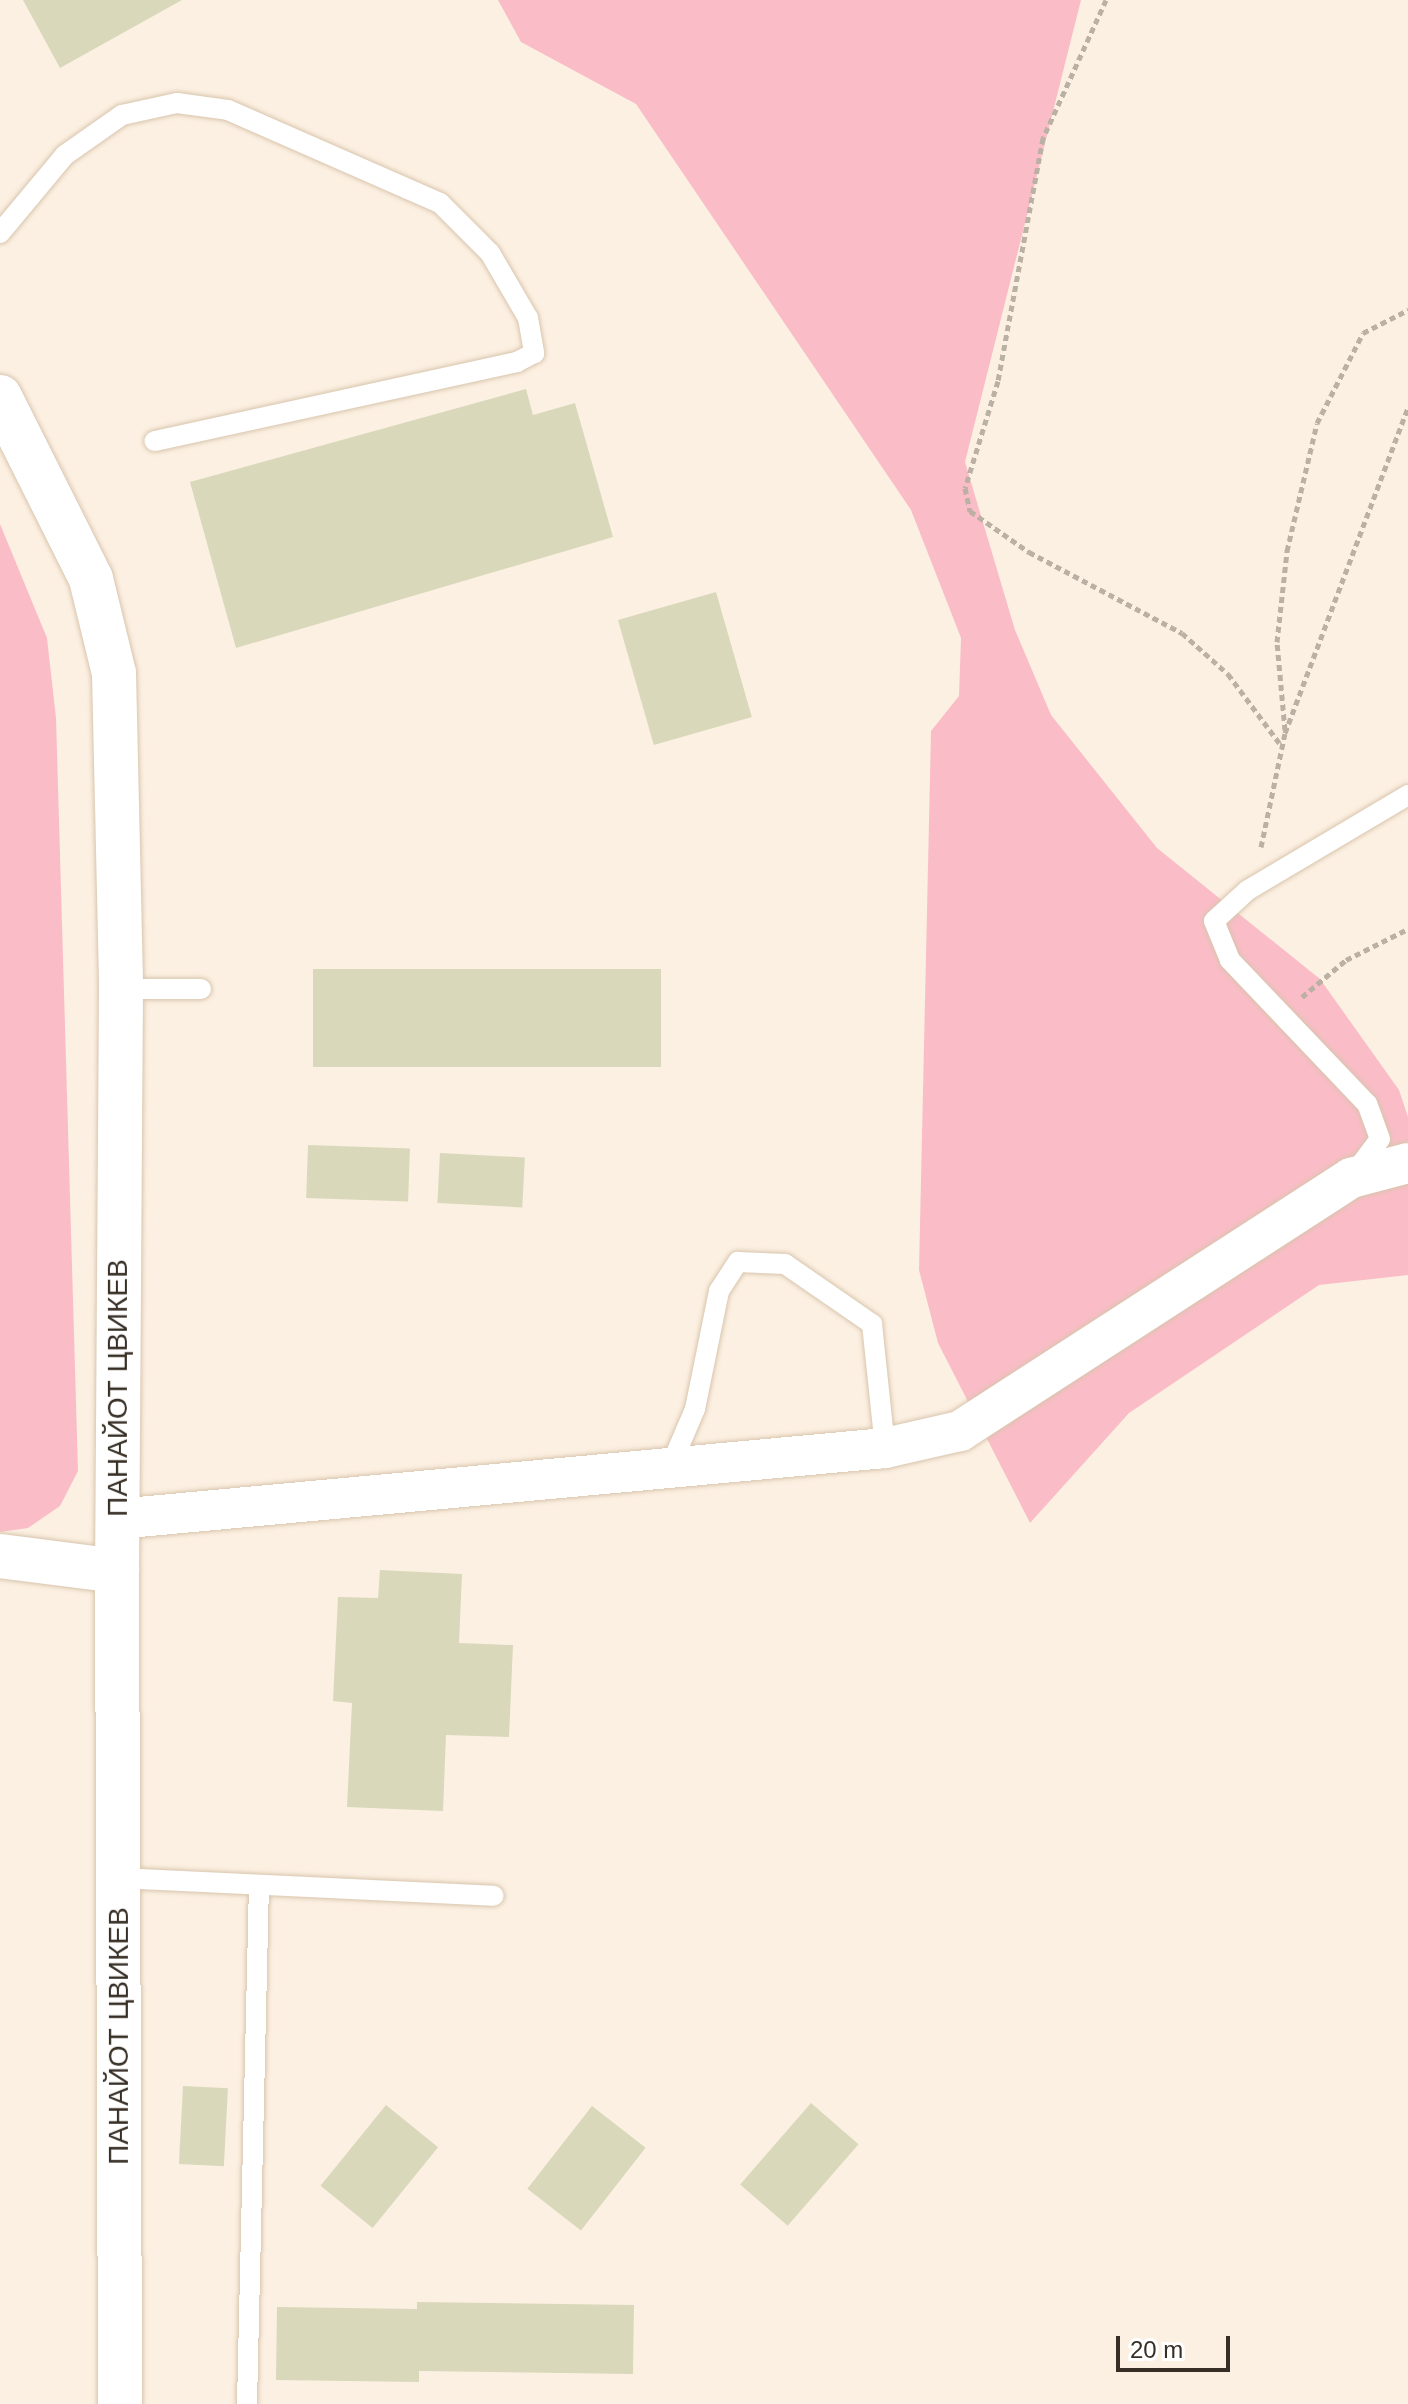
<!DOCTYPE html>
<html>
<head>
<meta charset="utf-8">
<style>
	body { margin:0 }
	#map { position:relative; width:1408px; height:2404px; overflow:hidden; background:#fcf0e2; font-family:Helvetica,sans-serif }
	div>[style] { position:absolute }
	.green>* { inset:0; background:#fabdc7 }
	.building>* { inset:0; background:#d9d8bb; transform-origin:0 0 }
	.path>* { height:5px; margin-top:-2.5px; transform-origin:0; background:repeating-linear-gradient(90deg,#bbb0a4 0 6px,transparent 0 10px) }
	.roads { filter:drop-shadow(0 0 2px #d8c5ad) drop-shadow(0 0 2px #d8c5ad) }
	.service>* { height:20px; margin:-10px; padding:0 10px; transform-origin:10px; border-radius:10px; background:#fff }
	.minor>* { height:40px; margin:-20px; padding:0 20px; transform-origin:20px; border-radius:20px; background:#fff }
	.tertiary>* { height:44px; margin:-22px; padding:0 22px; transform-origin:22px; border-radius:22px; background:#fff }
	.secondary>* { height:44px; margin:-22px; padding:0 22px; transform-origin:22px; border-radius:22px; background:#fff }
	span { translate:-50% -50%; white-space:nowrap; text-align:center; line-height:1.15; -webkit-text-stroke:7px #fff; paint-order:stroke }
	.street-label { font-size:28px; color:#372f26 }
	.scale { position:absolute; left:1116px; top:2336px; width:114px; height:36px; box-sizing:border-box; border:4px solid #372f26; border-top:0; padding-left:10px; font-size:24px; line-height:28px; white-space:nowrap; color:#372f26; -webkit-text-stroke:6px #fff; paint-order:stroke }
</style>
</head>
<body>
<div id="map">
	<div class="green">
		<i style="clip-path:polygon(498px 0,1081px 0,965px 462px,1015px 630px,1051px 715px,1157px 848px,1320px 979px,1399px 1090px,1408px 1117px,1408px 1275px,1319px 1285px,1129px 1413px,1030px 1523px,938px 1343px,919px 1270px,931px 731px,959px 696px,961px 638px,911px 510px,636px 104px,521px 42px)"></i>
		<i style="clip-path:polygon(0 524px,47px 638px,56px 718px,78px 1471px,60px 1506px,28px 1528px,0 1532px)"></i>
	</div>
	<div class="building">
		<i style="clip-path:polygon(23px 0,182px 0,60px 68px)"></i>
		<i style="clip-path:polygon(526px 389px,533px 415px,575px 403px,613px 537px,236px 648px,190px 482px)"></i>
		<i style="left:716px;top:592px;width:130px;height:102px;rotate:74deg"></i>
		<i style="left:313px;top:969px;width:348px;height:98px"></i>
		<i style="left:308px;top:1145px;width:102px;height:53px;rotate:2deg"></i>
		<i style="left:440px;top:1153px;width:85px;height:50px;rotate:3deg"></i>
		<i style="clip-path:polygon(380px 1570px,462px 1574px,459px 1643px,513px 1645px,509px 1737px,446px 1735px,443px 1811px,347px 1807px,352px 1703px,333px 1701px,338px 1597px,378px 1598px)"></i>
		<i style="left:183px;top:2086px;width:45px;height:78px;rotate:3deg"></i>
		<i style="left:811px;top:2103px;width:63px;height:108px;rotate:41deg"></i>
		<i style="left:386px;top:2105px;width:67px;height:104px;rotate:39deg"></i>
		<i style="left:592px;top:2106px;width:68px;height:105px;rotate:38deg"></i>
		<i style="clip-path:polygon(417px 2302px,634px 2305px,633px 2374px,419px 2371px,419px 2382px,276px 2380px,277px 2307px,417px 2309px)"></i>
	</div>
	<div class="path">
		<i style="left:1106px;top:0;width:152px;rotate:114.5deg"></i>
		<i style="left:1043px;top:138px;width:247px;rotate:100.5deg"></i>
		<i style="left:998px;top:381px;width:112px;rotate:107.1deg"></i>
		<i style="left:965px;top:488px;width:24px;rotate:78deg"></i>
		<i style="left:970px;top:511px;width:72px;rotate:34.8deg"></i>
		<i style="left:1029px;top:552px;width:173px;rotate:27.9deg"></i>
		<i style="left:1182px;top:633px;width:62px;rotate:41.7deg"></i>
		<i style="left:1228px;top:674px;width:92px;rotate:53.4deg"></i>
		<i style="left:1285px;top:730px;width:88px;rotate:-95.2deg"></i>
		<i style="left:1277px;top:642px;width:92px;rotate:-83.7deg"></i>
		<i style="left:1287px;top:551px;width:131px;rotate:-76.8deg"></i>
		<i style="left:1317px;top:423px;width:101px;rotate:-62.9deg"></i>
		<i style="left:1363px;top:333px;width:51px;rotate:-27.1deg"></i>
		<i style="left:1261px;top:847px;width:116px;rotate:-78.1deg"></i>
		<i style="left:1285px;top:733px;width:347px;rotate:-69.3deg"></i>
		<i style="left:1302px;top:997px;width:57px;rotate:-40.1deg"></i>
		<i style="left:1346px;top:960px;width:69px;rotate:-26.6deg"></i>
	</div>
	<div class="roads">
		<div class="service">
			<i style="left:0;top:233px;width:102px;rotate:-50.2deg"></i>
			<i style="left:65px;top:155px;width:70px;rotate:-35.1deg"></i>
			<i style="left:122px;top:115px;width:56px;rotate:-12.3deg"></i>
			<i style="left:177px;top:103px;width:51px;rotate:7.8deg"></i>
			<i style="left:228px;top:110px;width:232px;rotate:23.7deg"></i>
			<i style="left:440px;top:203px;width:71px;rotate:45deg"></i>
			<i style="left:490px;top:253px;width:75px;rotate:59.7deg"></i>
			<i style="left:528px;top:318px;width:36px;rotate:80deg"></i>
			<i style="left:534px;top:353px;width:19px;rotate:152deg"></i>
			<i style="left:517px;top:362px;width:371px;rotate:167.7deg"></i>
			<i style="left:121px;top:989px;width:80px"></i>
			<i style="left:1355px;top:1172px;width:41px;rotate:-52.9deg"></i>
			<i style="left:1380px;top:1139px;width:37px;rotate:-110deg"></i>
			<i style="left:1367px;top:1104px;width:199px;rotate:-133.6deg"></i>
			<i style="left:1230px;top:960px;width:42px;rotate:-112.3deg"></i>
			<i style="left:1214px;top:921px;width:46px;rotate:-42.4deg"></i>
			<i style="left:1248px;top:890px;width:186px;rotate:-30.7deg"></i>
			<i style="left:671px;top:1465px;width:61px;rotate:-66.8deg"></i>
			<i style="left:695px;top:1409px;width:120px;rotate:-78.5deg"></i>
			<i style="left:719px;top:1291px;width:35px;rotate:-57deg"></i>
			<i style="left:738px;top:1262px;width:47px;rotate:2.4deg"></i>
			<i style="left:785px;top:1264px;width:106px;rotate:34.6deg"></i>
			<i style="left:872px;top:1324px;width:125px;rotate:84deg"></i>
			<i style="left:118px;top:1878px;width:376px;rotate:2.7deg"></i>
			<i style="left:247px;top:2404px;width:519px;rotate:-88.68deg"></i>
		</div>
		<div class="minor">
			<i style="left:117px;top:1519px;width:771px;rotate:-5.28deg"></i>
			<i style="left:885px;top:1448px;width:77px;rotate:-12.8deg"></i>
			<i style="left:960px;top:1431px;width:466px;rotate:-32.9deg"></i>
			<i style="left:1351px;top:1178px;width:59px;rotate:-14.7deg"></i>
		</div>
		<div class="tertiary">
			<i style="left:0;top:397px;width:203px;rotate:63.4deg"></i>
			<i style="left:91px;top:579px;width:97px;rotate:76.3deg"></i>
			<i style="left:114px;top:673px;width:316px;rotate:88.7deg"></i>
			<i style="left:121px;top:989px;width:582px;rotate:90.39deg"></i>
		</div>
		<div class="secondary">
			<i style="left:0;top:1556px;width:118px;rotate:7.3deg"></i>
			<i style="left:117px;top:1571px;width:833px;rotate:89.79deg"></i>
		</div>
	</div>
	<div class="street-label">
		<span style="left:118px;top:1388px;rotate:-90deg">ПАНАЙОТ ЦВИКЕВ</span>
		<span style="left:119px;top:2036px;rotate:-90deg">ПАНАЙОТ ЦВИКЕВ</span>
	</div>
	<div class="scale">20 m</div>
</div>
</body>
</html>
